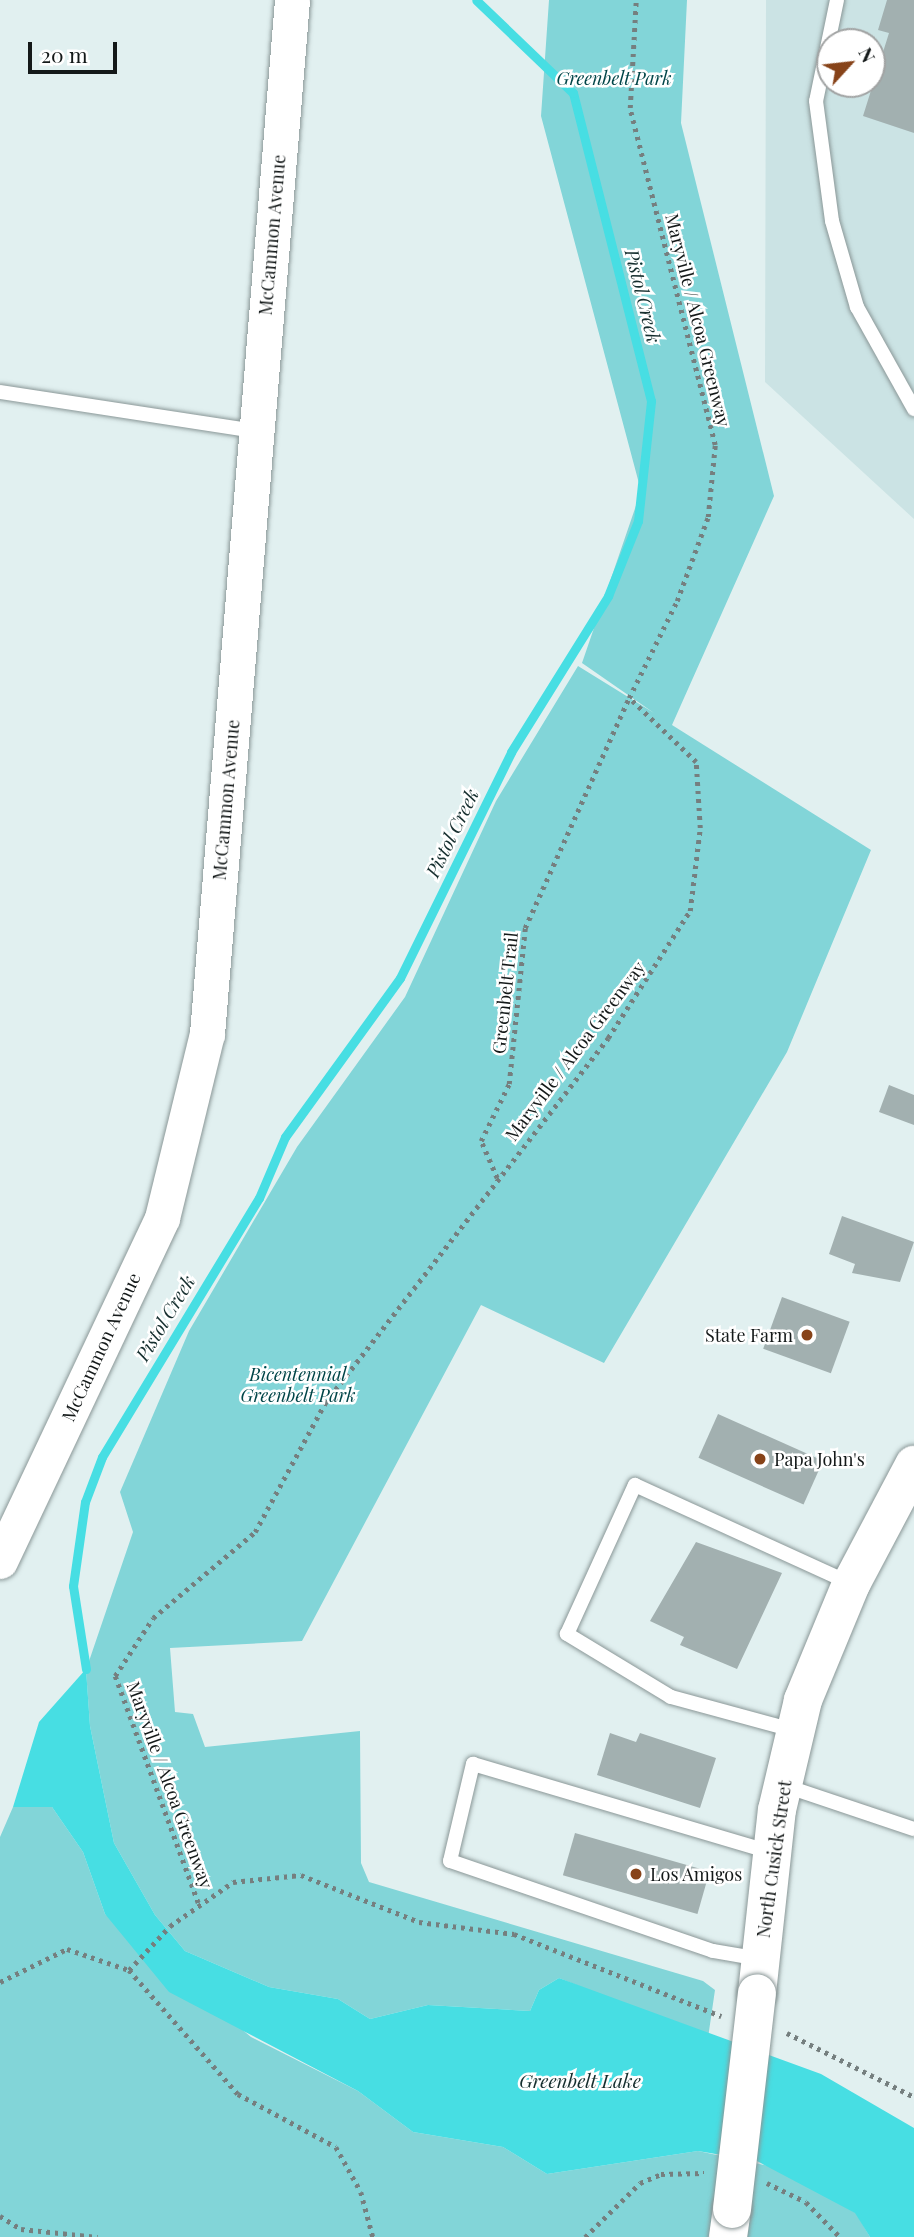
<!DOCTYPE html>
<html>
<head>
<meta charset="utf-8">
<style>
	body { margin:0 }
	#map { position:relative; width:914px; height:2237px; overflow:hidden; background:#e1f0f0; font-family:"Playfair Display",serif }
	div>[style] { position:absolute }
	.built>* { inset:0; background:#cbe3e4 }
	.green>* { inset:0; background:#82d5d8 }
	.water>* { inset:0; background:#47dee3 }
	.stream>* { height:9px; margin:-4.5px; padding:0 4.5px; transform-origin:4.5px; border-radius:4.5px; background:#47dee3 }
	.building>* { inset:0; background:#a2b0b0; transform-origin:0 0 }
	.path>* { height:4.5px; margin-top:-2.25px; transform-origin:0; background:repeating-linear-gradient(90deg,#757f7f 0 3.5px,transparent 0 8.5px) }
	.roads { filter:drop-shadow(0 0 2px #8a9797) drop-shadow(0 0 2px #8a9797) }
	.service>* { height:14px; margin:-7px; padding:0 7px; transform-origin:7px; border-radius:7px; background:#fff }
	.tertiary>* { height:35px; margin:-17.5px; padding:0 17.5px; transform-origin:17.5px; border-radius:17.5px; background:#fff }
	.secondary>* { height:38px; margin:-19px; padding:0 19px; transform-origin:19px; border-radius:19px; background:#fff }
	.bridges { filter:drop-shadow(0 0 2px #8a9797) drop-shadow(0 0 2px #8a9797) }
	.secondary-bridge>* { height:38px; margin:-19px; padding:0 19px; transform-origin:19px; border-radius:19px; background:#fff }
	.dots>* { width:19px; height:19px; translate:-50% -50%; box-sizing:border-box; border:4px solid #fff; border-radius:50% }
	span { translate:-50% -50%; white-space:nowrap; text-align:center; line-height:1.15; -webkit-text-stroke:5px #fff; paint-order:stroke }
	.park-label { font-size:18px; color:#004548; font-style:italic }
	.street-label { font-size:18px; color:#141919 }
	.poi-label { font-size:18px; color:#141919 }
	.right { translate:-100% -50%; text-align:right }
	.left { translate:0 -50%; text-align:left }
	.water-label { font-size:19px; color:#162f2f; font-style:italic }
	.north { position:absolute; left:816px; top:28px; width:70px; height:70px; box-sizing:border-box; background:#fff; border:2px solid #a1a3a3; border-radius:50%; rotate:63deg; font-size:19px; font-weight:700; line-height:28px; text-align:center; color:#141919 }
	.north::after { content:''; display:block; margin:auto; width:24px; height:32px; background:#874319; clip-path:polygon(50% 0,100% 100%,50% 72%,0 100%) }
	.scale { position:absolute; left:28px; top:42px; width:89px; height:32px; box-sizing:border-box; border:4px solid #141919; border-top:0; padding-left:9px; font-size:21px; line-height:24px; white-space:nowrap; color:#141919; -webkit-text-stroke:5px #fff; paint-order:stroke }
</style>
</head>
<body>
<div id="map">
	<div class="built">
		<i style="clip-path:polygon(evenodd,766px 0,914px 0,914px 519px,765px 382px,766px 0,830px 42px,872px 42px,872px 84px,830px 84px,830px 42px)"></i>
	</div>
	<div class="green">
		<i style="clip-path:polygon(549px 0,687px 0,681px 123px,774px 496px,672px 725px,871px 850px,787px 1052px,604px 1363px,481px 1305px,302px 1641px,170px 1648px,175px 1712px,193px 1714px,205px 1747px,360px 1731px,361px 1863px,369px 1882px,703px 1981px,715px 1990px,708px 2038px,559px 1978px,539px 1990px,530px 2011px,428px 2005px,370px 2019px,338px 1999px,269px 1987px,185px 1951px,155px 1915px,114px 1843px,90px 1726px,86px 1670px,133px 1532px,120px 1492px,189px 1331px,297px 1147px,405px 997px,496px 801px,578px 666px,654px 713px,582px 663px,641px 491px,541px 116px)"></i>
		<i style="clip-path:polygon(13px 1807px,52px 1807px,83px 1852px,105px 1914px,251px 2037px,358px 2091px,413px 2132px,503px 2147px,547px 2174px,698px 2151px,774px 2167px,856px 2213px,870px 2237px,0 2237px,0 1837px)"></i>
	</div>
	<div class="water">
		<i style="clip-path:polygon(86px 1669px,90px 1726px,114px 1843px,155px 1915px,185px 1951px,269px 1987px,338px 1999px,370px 2019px,428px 2005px,530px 2011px,539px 1990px,559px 1978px,821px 2074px,914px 2128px,914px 2237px,870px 2237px,855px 2213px,757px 2161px,698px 2151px,547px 2174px,503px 2147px,413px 2132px,358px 2091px,169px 1992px,105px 1914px,83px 1852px,52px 1807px,13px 1807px,39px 1722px)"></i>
	</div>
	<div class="stream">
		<i style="left:86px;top:1669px;width:84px;rotate:-98.9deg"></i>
		<i style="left:73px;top:1586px;width:85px;rotate:-81.9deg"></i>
		<i style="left:85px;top:1502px;width:48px;rotate:-69.3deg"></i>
		<i style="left:102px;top:1457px;width:303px;rotate:-58.8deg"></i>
		<i style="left:259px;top:1198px;width:66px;rotate:-66.9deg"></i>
		<i style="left:285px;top:1137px;width:196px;rotate:-54.1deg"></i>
		<i style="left:400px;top:978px;width:252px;rotate:-63.8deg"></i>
		<i style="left:511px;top:752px;width:184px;rotate:-58.1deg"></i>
		<i style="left:608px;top:596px;width:81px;rotate:-68.2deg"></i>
		<i style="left:638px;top:521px;width:121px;rotate:-83.8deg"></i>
		<i style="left:651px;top:401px;width:318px;rotate:-104.2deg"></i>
		<i style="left:573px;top:93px;width:134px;rotate:-136.2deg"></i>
	</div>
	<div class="building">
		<i style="clip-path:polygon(887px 0,914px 0,914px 133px,863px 116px,889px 33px,878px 30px)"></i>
		<i style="clip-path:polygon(889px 1085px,914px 1095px,914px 1125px,879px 1112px)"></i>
		<i style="clip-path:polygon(842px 1216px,914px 1242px,900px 1282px,852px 1273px,855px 1264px,829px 1254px)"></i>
		<i style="left:782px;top:1297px;width:72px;height:55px;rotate:20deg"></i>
		<i style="left:718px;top:1414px;width:115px;height:48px;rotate:24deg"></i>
		<i style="clip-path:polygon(696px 1542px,782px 1573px,737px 1669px,680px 1645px,684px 1637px,650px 1621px)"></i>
		<i style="clip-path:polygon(610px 1733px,636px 1742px,640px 1733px,716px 1758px,700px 1808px,597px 1775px)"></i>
		<i style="left:575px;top:1833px;width:140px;height:44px;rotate:16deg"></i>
	</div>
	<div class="path">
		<i style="left:497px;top:1178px;width:40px;rotate:-113.4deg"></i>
		<i style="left:481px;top:1141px;width:64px;rotate:-63.8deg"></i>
		<i style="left:509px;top:1084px;width:157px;rotate:-84.1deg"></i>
		<i style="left:525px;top:928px;width:252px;rotate:-65.7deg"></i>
		<i style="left:198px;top:1903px;width:242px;rotate:-110.1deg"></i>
		<i style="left:115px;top:1676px;width:69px;rotate:-56.8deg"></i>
		<i style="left:153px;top:1618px;width:133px;rotate:-40.1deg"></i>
		<i style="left:255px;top:1532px;width:147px;rotate:-61.5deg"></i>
		<i style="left:325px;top:1403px;width:462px;rotate:-52.2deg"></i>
		<i style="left:608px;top:1038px;width:151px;rotate:-57.2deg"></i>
		<i style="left:690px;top:911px;width:84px;rotate:-83.1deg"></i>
		<i style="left:700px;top:828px;width:66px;rotate:-93.5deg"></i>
		<i style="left:696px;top:762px;width:93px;rotate:-136.3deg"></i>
		<i style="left:629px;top:698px;width:108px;rotate:-63.7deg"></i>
		<i style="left:677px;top:601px;width:90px;rotate:-69.7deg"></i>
		<i style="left:708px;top:517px;width:72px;rotate:-84.4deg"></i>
		<i style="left:715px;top:445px;width:348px;rotate:-104.2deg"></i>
		<i style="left:630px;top:108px;width:108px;rotate:-86.8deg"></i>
		<i style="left:129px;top:1970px;width:165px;rotate:48.7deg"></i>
		<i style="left:238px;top:2094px;width:111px;rotate:28.4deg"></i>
		<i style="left:336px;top:2147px;width:51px;rotate:60.9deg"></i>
		<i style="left:361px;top:2192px;width:47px;rotate:75.1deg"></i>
		<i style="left:0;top:1982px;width:75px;rotate:-26.2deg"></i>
		<i style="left:67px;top:1949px;width:65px;rotate:18.7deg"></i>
		<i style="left:129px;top:1970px;width:60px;rotate:-47deg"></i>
		<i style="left:170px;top:1926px;width:77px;rotate:-34.9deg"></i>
		<i style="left:233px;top:1882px;width:68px;rotate:-5.9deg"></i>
		<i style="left:301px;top:1875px;width:127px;rotate:21.7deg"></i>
		<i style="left:419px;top:1922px;width:96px;rotate:7.2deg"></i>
		<i style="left:514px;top:1934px;width:223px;rotate:21.6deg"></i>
		<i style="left:787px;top:2033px;width:142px;rotate:26.7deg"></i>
		<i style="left:767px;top:2183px;width:43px;rotate:26deg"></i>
		<i style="left:806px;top:2202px;width:49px;rotate:45.8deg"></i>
		<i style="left:0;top:2216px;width:25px;rotate:32deg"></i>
		<i style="left:21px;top:2229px;width:77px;rotate:5.9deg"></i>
		<i style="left:585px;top:2237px;width:77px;rotate:-44.5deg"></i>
		<i style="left:640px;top:2183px;width:23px;rotate:-23deg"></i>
		<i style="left:661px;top:2174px;width:43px;rotate:-1.3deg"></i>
	</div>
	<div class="roads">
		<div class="service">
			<i style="left:837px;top:0;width:103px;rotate:101.7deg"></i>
			<i style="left:816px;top:101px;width:121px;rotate:82.4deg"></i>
			<i style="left:832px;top:221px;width:90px;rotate:73.8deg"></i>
			<i style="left:857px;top:307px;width:117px;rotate:60.8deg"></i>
			<i style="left:0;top:392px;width:259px;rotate:8.7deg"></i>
			<i style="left:796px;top:1731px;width:130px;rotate:-164.8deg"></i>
			<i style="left:671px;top:1697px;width:122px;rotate:-148.8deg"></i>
			<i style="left:567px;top:1634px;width:164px;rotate:-65.5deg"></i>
			<i style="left:635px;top:1485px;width:236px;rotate:24.5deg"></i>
			<i style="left:783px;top:1785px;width:138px;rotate:18.6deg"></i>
			<i style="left:760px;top:1959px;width:48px;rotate:-170.3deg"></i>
			<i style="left:713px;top:1951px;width:278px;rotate:-161.1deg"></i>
			<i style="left:450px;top:1861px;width:100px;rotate:-76.7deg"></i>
			<i style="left:473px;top:1764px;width:311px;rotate:16.5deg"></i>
		</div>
		<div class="tertiary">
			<i style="left:0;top:1561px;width:379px;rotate:-64.7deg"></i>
			<i style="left:162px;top:1218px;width:189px;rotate:-76.3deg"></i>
			<i style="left:207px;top:1034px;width:1037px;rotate:-85.3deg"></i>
		</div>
		<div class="secondary">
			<i style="left:757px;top:1993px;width:184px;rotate:-83.8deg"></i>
			<i style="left:777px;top:1810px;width:113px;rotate:-76.7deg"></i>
			<i style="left:803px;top:1700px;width:126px;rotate:-67.5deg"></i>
			<i style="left:851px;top:1584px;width:135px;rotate:-62.1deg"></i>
			<i style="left:728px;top:2237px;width:28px;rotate:-82deg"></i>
		</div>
	</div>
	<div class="bridges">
		<div class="secondary-bridge">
			<i style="left:732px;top:2209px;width:217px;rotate:-83.4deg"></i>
		</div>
	</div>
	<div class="dots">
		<i style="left:807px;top:1335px;background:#874319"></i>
		<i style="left:760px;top:1459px;background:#874319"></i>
		<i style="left:636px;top:1874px;background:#874319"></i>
	</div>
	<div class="park-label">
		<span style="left:614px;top:78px">Greenbelt Park</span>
		<span style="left:298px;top:1385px">Bicentennial<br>Greenbelt Park</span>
	</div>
	<div class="street-label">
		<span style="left:272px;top:235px;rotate:-85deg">McCammon Avenue</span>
		<span style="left:698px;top:320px;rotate:76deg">Maryville / Alcoa Greenway</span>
		<span style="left:226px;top:800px;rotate:-85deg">McCammon Avenue</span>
		<span style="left:505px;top:993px;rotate:-84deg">Greenbelt Trail</span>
		<span style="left:575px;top:1051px;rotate:-53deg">Maryville / Alcoa Greenway</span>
		<span style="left:101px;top:1347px;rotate:-65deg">McCammon Avenue</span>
		<span style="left:170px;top:1785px;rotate:70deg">Maryville / Alcoa Greenway</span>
		<span style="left:774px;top:1859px;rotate:-82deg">North Cusick Street</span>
	</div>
	<div class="poi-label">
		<span class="right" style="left:793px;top:1335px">State Farm</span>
		<span class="left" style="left:774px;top:1459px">Papa John's</span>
		<span class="left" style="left:650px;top:1874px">Los Amigos</span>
	</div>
	<div class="water-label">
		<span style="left:643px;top:296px;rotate:76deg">Pistol Creek</span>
		<span style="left:452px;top:833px;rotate:-64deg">Pistol Creek</span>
		<span style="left:165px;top:1318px;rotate:-59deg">Pistol Creek</span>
		<span style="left:580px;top:2081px">Greenbelt Lake</span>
	</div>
	<div class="north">N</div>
	<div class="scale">20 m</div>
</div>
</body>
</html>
